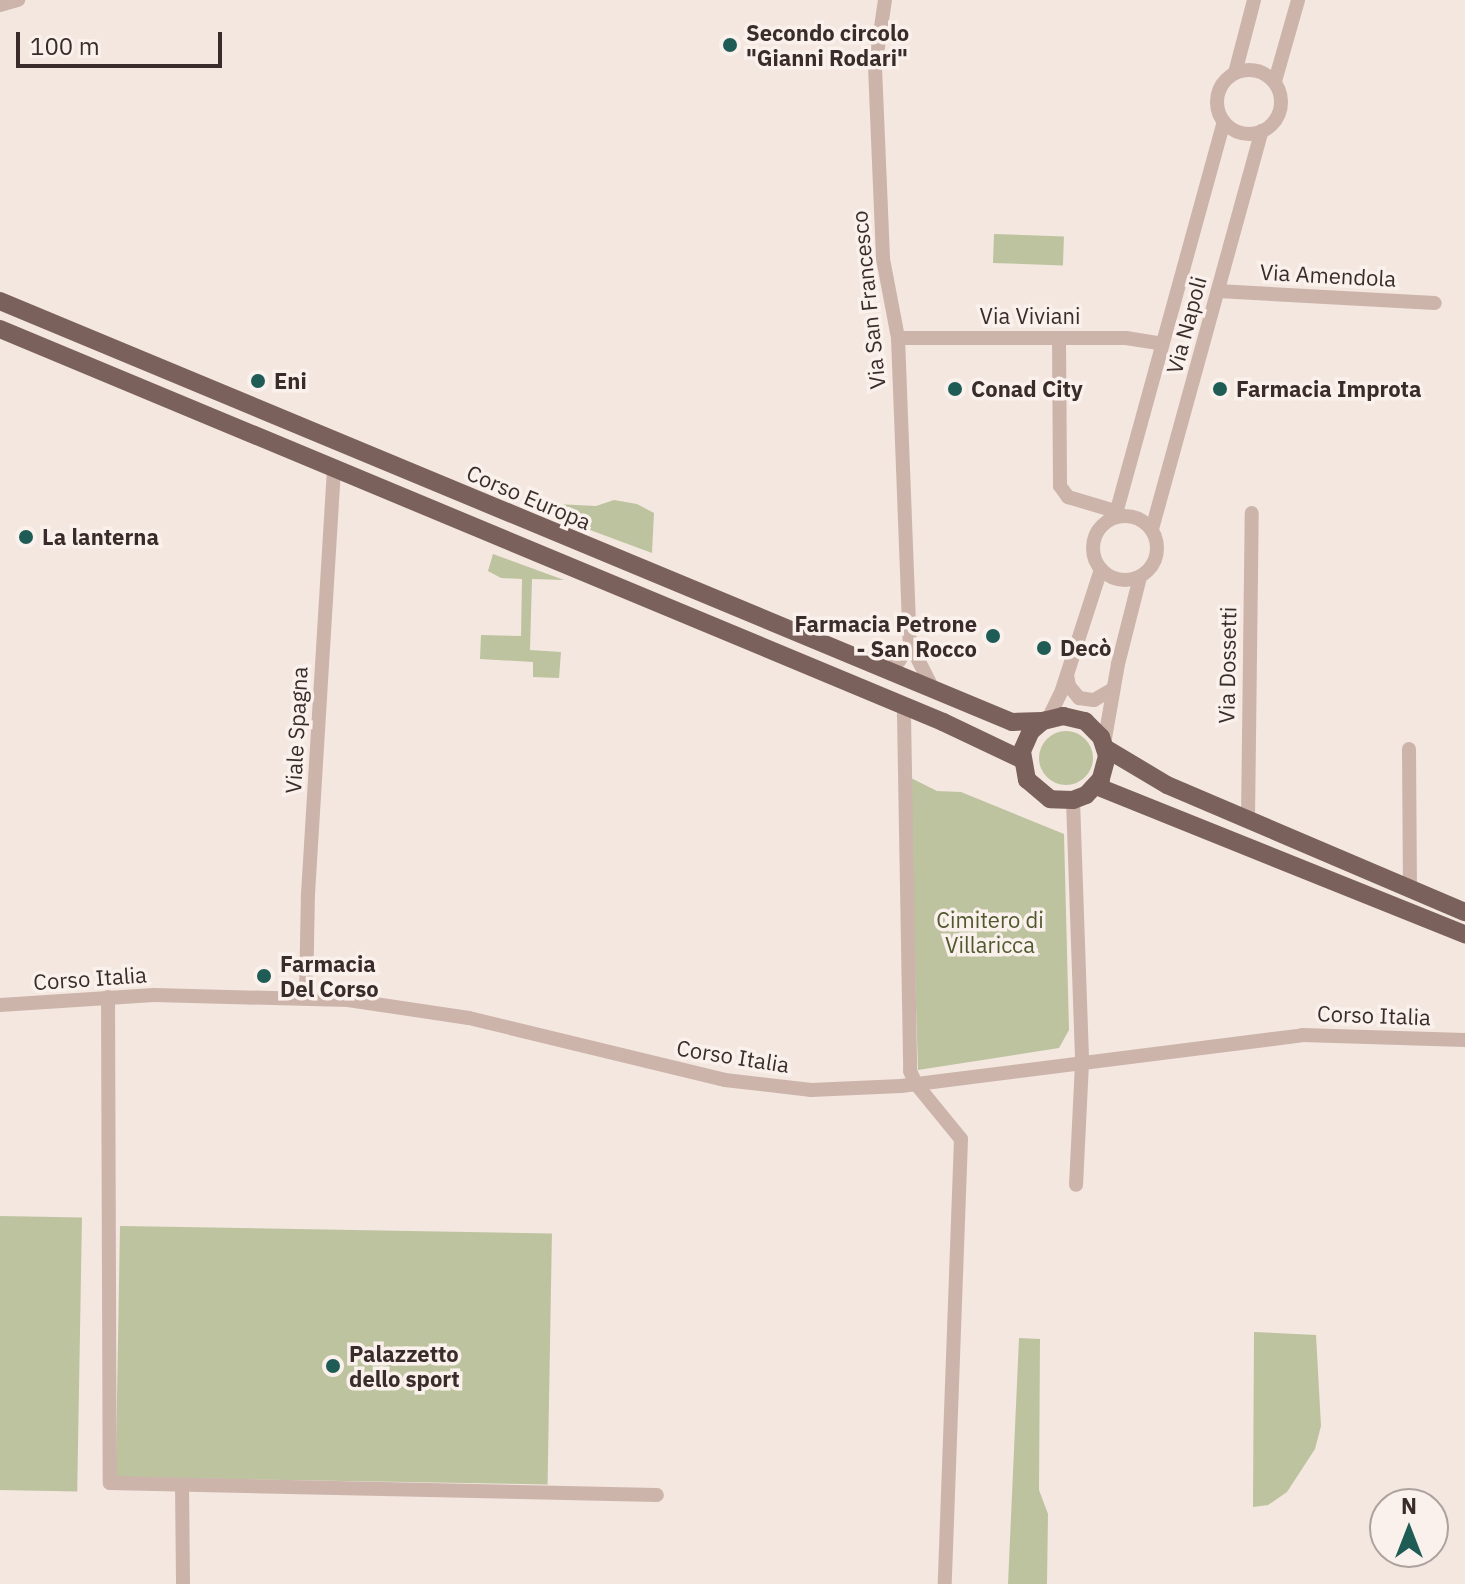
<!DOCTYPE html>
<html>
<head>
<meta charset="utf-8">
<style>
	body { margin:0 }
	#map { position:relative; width:1465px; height:1584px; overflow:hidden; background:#f3e7df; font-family:"IBM Plex Sans",sans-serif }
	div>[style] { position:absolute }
	.green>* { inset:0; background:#bdc39f; transform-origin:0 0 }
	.round { border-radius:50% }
	.minor>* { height:14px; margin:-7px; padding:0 7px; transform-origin:7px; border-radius:7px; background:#ccb4ab }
	.minor>.ring { margin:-7px; padding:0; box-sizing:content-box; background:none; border:14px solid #ccb4ab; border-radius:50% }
	.major>* { height:18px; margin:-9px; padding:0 9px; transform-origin:9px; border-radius:9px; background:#7b615b }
	.dots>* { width:22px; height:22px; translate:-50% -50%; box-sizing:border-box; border:4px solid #faf1ec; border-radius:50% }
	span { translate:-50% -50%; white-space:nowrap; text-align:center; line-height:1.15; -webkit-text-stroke:7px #faf1ec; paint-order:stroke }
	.poi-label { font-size:22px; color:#3a2c2a; font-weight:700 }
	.left { translate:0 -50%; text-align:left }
	.right { translate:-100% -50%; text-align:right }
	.street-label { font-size:22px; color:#3a2c2a }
	.park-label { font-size:22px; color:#50582d }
	.north { position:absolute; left:1369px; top:1488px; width:80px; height:80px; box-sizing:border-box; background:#faf1ec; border:2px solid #ada29e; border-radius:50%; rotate:0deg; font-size:22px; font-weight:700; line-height:32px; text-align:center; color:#3a2c2a }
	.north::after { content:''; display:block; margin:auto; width:28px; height:36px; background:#1f5c56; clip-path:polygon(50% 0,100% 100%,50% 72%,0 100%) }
	.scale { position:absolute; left:16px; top:32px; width:206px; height:36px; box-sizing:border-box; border:4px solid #3a2c2a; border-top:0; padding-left:10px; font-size:24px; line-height:28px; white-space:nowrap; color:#3a2c2a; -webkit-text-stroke:6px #faf1ec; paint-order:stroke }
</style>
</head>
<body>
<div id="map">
	<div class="green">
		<i style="left:994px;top:234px;width:70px;height:29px;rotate:2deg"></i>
		<i style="clip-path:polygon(614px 500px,637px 504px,654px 513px,652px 553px,555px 517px,556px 504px,596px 506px)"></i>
		<i style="clip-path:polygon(493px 554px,564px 580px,532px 579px,530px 650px,561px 652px,559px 678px,533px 677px,533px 662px,480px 659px,481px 635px,521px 636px,522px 579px,501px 578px,488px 571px)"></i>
		<i class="round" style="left:1039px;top:731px;width:54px;height:54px"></i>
		<i style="clip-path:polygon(909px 777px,937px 791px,961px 792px,1064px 834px,1069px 1030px,1059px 1048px,918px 1070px)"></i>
		<i style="left:0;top:1216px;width:82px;height:274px;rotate:1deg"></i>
		<i style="left:120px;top:1226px;width:432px;height:251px;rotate:1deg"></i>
		<i style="clip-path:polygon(1254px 1332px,1316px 1335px,1321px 1426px,1315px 1449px,1287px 1492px,1268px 1505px,1253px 1507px)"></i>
		<i style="clip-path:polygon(1019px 1338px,1040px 1339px,1039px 1490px,1048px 1514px,1047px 1584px,1008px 1584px)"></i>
	</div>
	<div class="minor">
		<i style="left:885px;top:0;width:68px;rotate:98.5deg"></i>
		<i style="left:875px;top:67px;width:192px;rotate:87.6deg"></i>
		<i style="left:883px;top:259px;width:80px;rotate:79.2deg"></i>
		<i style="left:898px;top:338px;width:306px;rotate:87.8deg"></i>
		<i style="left:910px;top:644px;width:53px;rotate:62.9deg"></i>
		<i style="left:0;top:5px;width:19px;rotate:-16deg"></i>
		<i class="ring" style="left:1217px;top:70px;width:50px;height:50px"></i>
		<i style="left:1235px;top:73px;width:75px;rotate:-75.4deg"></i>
		<i style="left:1275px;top:81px;width:84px;rotate:-74.1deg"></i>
		<i style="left:1218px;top:291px;width:217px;rotate:3.2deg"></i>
		<i style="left:898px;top:338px;width:228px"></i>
		<i style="left:1126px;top:338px;width:36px;rotate:9deg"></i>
		<i style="left:1059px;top:338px;width:148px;rotate:89.6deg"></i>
		<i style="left:1060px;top:486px;width:14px;rotate:54deg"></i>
		<i style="left:1068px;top:497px;width:49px;rotate:16.6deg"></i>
		<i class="ring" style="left:1093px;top:516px;width:50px;height:50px"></i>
		<i style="left:1115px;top:517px;width:410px;rotate:-74.6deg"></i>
		<i style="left:1152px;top:529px;width:413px;rotate:-74.6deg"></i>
		<i style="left:884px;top:670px;width:17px;rotate:-31deg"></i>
		<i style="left:899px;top:661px;width:20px;rotate:-57deg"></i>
		<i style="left:1067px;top:675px;width:11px;rotate:80deg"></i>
		<i style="left:1069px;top:686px;width:16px;rotate:50deg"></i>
		<i style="left:1079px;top:698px;width:15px;rotate:8deg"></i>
		<i style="left:1094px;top:700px;width:22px;rotate:-30deg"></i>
		<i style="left:907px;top:707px;width:9px;rotate:111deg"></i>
		<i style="left:904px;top:715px;width:356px;rotate:89deg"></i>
		<i style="left:910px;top:1071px;width:14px;rotate:65deg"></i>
		<i style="left:916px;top:1084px;width:71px;rotate:50.7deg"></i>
		<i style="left:961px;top:1139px;width:445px;rotate:92.1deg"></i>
		<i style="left:1048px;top:719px;width:32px;rotate:-64deg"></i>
		<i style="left:1062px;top:690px;width:127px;rotate:-72.1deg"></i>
		<i style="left:1104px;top:744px;width:81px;rotate:-80.1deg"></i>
		<i style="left:1118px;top:664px;width:90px;rotate:-75.8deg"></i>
		<i style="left:1409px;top:749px;width:140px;rotate:89.6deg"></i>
		<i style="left:1073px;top:800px;width:263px;rotate:88deg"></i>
		<i style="left:1082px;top:1063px;width:122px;rotate:92.8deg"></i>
		<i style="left:1248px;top:819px;width:306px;rotate:-89.3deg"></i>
		<i style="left:306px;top:996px;width:102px;rotate:-88.9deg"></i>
		<i style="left:308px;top:894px;width:428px;rotate:-86.5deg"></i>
		<i style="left:108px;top:997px;width:486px;rotate:89.8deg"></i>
		<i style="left:110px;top:1483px;width:547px;rotate:1.26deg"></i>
		<i style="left:0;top:1005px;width:154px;rotate:-3.7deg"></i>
		<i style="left:154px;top:995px;width:194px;rotate:1.5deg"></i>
		<i style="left:348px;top:1000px;width:122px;rotate:8.5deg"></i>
		<i style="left:469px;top:1018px;width:263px;rotate:13.6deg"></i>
		<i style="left:725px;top:1080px;width:87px;rotate:6.6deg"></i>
		<i style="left:811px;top:1090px;width:90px;rotate:-2.5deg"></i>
		<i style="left:901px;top:1086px;width:404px;rotate:-7.2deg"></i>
		<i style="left:1302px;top:1035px;width:163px;rotate:1.8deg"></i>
		<i style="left:182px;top:1485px;width:99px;rotate:89.4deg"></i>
	</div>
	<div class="major">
		<i style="left:0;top:301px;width:1096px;rotate:22.59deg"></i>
		<i style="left:1012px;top:722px;width:31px;rotate:-2deg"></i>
		<i style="left:1043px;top:721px;width:21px;rotate:-14deg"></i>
		<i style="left:1063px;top:716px;width:23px;rotate:13deg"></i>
		<i style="left:1085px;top:721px;width:23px;rotate:45deg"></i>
		<i style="left:1101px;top:737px;width:20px;rotate:72deg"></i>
		<i style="left:1107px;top:756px;width:24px;rotate:105deg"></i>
		<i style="left:1101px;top:779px;width:22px;rotate:133deg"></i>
		<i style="left:1086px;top:795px;width:14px;rotate:159deg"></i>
		<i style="left:1073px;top:800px;width:23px;rotate:-178deg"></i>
		<i style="left:1050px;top:799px;width:30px;rotate:-140deg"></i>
		<i style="left:1027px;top:780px;width:29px;rotate:-100deg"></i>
		<i style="left:1022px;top:751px;width:22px;rotate:-66deg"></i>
		<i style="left:1031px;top:731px;width:16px;rotate:-40deg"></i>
		<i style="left:0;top:329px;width:1022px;rotate:22.62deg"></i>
		<i style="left:943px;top:722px;width:86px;rotate:25.4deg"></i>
		<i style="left:1105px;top:748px;width:72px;rotate:30.8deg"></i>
		<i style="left:1167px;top:785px;width:324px;rotate:23.1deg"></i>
		<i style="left:1096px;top:786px;width:398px;rotate:21.9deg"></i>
	</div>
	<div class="dots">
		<i style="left:730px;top:45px;background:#1f5c56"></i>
		<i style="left:258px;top:381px;background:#1f5c56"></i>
		<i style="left:955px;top:389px;background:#1f5c56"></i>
		<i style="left:1220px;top:389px;background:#1f5c56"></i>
		<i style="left:26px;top:537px;background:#1f5c56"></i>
		<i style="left:993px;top:636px;background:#1f5c56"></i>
		<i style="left:1044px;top:648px;background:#1f5c56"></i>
		<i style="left:264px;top:976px;background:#1f5c56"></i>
		<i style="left:333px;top:1366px;background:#1f5c56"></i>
	</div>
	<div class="poi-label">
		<span class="left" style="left:746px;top:45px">Secondo circolo<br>"Gianni Rodari"</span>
		<span class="left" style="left:274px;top:381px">Eni</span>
		<span class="left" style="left:971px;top:389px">Conad City</span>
		<span class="left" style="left:1236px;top:389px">Farmacia Improta</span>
		<span class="left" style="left:42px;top:537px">La lanterna</span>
		<span class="right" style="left:977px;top:636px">Farmacia Petrone<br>- San Rocco</span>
		<span class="left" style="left:1060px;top:648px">Decò</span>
		<span class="left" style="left:280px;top:976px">Farmacia<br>Del Corso</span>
		<span class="left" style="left:349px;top:1366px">Palazzetto<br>dello sport</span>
	</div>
	<div class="street-label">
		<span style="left:1328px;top:275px;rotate:3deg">Via Amendola</span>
		<span style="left:868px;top:300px;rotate:-96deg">Via San Francesco</span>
		<span style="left:1030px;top:316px">Via Viviani</span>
		<span style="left:1186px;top:325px;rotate:-75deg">Via Napoli</span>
		<span style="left:529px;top:497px;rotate:23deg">Corso Europa</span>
		<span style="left:1227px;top:665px;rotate:-89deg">Via Dossetti</span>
		<span style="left:296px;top:730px;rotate:-87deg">Viale Spagna</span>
		<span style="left:90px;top:978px;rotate:-4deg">Corso Italia</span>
		<span style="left:1374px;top:1015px;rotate:2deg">Corso Italia</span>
		<span style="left:733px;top:1056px;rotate:9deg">Corso Italia</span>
	</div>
	<div class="park-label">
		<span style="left:990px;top:932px">Cimitero di<br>Villaricca</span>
	</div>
	<div class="north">N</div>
	<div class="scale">100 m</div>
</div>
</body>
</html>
